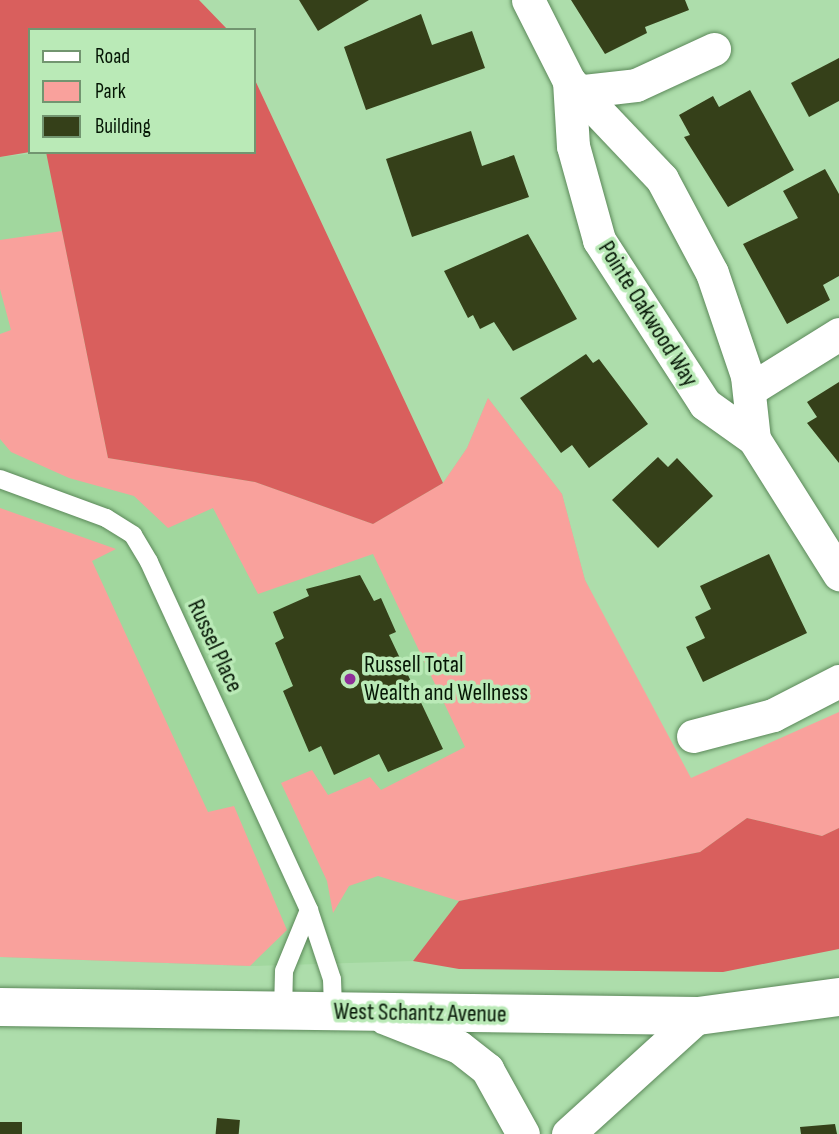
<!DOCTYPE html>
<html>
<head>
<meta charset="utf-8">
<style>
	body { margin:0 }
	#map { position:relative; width:839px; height:1134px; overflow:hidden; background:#adddab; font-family:"Sofia Sans Condensed",sans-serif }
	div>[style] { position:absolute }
	.built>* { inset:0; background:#a1d79e }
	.green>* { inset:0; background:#f9a19c }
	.forest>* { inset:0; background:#d95f5d }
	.building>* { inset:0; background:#354019; transform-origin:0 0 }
	.roads { filter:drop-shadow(0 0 2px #5b8859) drop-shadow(0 0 2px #5b8859) }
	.lane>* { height:18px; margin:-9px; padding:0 9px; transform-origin:9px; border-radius:9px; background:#fff }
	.street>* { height:33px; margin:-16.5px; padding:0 16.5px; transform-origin:16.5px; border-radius:16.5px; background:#fff }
	.secondary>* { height:38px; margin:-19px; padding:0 19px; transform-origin:19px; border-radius:19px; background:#fff }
	.dots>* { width:19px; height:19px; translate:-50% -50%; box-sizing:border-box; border:4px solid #baeab7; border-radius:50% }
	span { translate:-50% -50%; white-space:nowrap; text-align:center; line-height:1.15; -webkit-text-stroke:7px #baeab7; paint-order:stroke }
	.street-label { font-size:24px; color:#051605 }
	.poi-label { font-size:24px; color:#051605 }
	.left { translate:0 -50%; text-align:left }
	.legend { position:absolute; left:28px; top:28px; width:228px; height:126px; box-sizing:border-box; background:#baeab7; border:2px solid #729570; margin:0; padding:9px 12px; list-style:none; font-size:21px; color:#051605 }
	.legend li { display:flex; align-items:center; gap:14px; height:35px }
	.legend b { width:35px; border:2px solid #729570 }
</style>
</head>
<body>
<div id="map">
	<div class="built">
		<i style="clip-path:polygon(46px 152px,255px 482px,373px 524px,443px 483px,467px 448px,488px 398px,562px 494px,585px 580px,648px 707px,700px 852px,459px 901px,413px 961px,250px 966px,0 957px,0 157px)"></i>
	</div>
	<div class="green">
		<i style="clip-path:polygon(62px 231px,108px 458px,255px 482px,373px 524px,443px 483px,467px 448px,488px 398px,562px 494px,585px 580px,691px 778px,839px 712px,839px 828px,822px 836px,747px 818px,700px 852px,459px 901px,378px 876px,349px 886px,333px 913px,327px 881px,281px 783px,312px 770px,328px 795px,370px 777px,381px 790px,465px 747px,373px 554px,258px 594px,213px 508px,168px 528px,134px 496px,69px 478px,11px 452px,0 439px,0 334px,11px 330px,0 289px,0 240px)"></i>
		<i style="clip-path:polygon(0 508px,116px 549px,92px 561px,208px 812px,234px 806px,287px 930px,250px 966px,0 957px)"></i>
	</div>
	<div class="forest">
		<i style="clip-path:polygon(0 0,199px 0,228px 30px,30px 30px,30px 152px,0 157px)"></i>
		<i style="clip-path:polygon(254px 78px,443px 483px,373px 524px,255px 482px,108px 458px,46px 152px,254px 152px)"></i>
		<i style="clip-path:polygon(747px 818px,822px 836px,839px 828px,839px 949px,723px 972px,459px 969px,413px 961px,459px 901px,700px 852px)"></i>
	</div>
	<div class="building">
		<i style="clip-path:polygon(299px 0,369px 0,318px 31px)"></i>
		<i style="clip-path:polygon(571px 0,685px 0,689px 10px,645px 27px,647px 33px,605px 54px)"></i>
		<i style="clip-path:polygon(421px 14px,432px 45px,472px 31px,485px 68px,366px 110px,344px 47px)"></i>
		<i style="clip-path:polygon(839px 58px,839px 101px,809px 117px,791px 83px)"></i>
		<i style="clip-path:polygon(750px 90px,794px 170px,728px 207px,684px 137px,690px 135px,679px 115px,713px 96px,719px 107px)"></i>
		<i style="clip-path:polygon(471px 131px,482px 166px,514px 155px,529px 197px,412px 237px,386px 159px)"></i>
		<i style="clip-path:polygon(825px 169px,839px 194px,839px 276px,823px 285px,830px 300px,787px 324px,743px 244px,798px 218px,783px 191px)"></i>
		<i style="clip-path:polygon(528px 234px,577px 319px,513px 351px,494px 322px,480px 329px,473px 315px,468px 318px,444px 271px)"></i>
		<i style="clip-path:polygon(586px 354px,593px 363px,599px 359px,648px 424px,589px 468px,572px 445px,561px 453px,520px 398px)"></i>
		<i style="clip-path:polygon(839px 382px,839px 463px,807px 423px,817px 417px,807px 402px)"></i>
		<i style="clip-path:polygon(658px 457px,668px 467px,677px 458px,713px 496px,658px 548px,612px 500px)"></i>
		<i style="clip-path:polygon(769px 554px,807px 633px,703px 682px,686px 647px,705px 638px,695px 617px,711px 609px,700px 586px)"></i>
		<i style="clip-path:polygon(360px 575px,374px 601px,381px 598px,396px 632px,389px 635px,443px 749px,388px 772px,379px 754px,334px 775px,321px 746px,309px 752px,283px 691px,293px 686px,275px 643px,284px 638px,273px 612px,309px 596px,306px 589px)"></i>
		<i style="left:217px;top:1118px;width:23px;height:16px;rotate:5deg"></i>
		<i style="left:0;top:1122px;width:22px;height:12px"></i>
		<i style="clip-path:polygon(835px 1124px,837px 1134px,801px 1134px,800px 1127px)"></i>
	</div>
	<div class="roads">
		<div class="lane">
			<i style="left:0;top:479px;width:113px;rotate:20.2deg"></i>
			<i style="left:106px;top:518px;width:32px;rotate:32deg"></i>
			<i style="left:133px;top:535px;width:31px;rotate:59deg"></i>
			<i style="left:149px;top:562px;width:383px;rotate:65.3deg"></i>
			<i style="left:309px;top:910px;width:73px;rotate:71.6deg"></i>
			<i style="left:332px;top:979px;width:33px;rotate:88deg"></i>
			<i style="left:283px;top:1012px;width:41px;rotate:-88.6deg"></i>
			<i style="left:284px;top:971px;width:66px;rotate:-67.7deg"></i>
		</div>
		<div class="street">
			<i style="left:528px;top:0;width:91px;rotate:63.2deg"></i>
			<i style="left:569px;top:81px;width:65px;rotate:86.5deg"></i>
			<i style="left:573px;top:146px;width:98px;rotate:74.5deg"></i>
			<i style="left:599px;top:240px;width:195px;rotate:57.1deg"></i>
			<i style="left:705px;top:404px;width:60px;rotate:35.5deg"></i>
			<i style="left:754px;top:439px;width:160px;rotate:57.8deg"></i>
			<i style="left:569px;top:81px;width:135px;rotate:46.5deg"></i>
			<i style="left:662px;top:179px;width:106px;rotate:62deg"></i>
			<i style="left:712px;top:273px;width:109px;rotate:71.2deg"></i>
			<i style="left:747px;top:376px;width:63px;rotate:83.7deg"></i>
			<i style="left:584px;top:91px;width:52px;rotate:-6.6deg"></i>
			<i style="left:636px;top:85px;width:86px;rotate:-24.8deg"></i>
			<i style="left:749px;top:390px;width:106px;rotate:-31.9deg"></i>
			<i style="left:693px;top:736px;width:83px;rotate:-14.7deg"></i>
			<i style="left:773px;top:715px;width:74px;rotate:-27.3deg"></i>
			<i style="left:385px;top:1018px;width:79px;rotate:21.4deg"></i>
			<i style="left:459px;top:1047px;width:36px;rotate:38deg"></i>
			<i style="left:487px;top:1069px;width:74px;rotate:61deg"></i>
			<i style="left:568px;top:1134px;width:176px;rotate:-42.2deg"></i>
		</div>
		<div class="secondary">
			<i style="left:0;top:1007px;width:698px;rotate:0.74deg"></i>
			<i style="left:698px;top:1016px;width:142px;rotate:-7.7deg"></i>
		</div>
	</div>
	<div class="dots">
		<i style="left:350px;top:679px;background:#8f309a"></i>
	</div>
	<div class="street-label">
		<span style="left:648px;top:314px;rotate:58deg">Pointe Oakwood Way</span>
		<span style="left:215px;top:646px;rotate:65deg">Russel Place</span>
		<span style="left:420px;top:1013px;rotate:1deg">West Schantz Avenue</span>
	</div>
	<div class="poi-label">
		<span class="left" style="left:364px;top:679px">Russell Total<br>Wealth and Wellness</span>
	</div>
	<ul class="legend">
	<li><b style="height:9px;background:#fff"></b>Road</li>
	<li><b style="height:19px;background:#f9a19c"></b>Park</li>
	<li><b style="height:19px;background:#354019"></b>Building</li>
	</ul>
</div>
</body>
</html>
